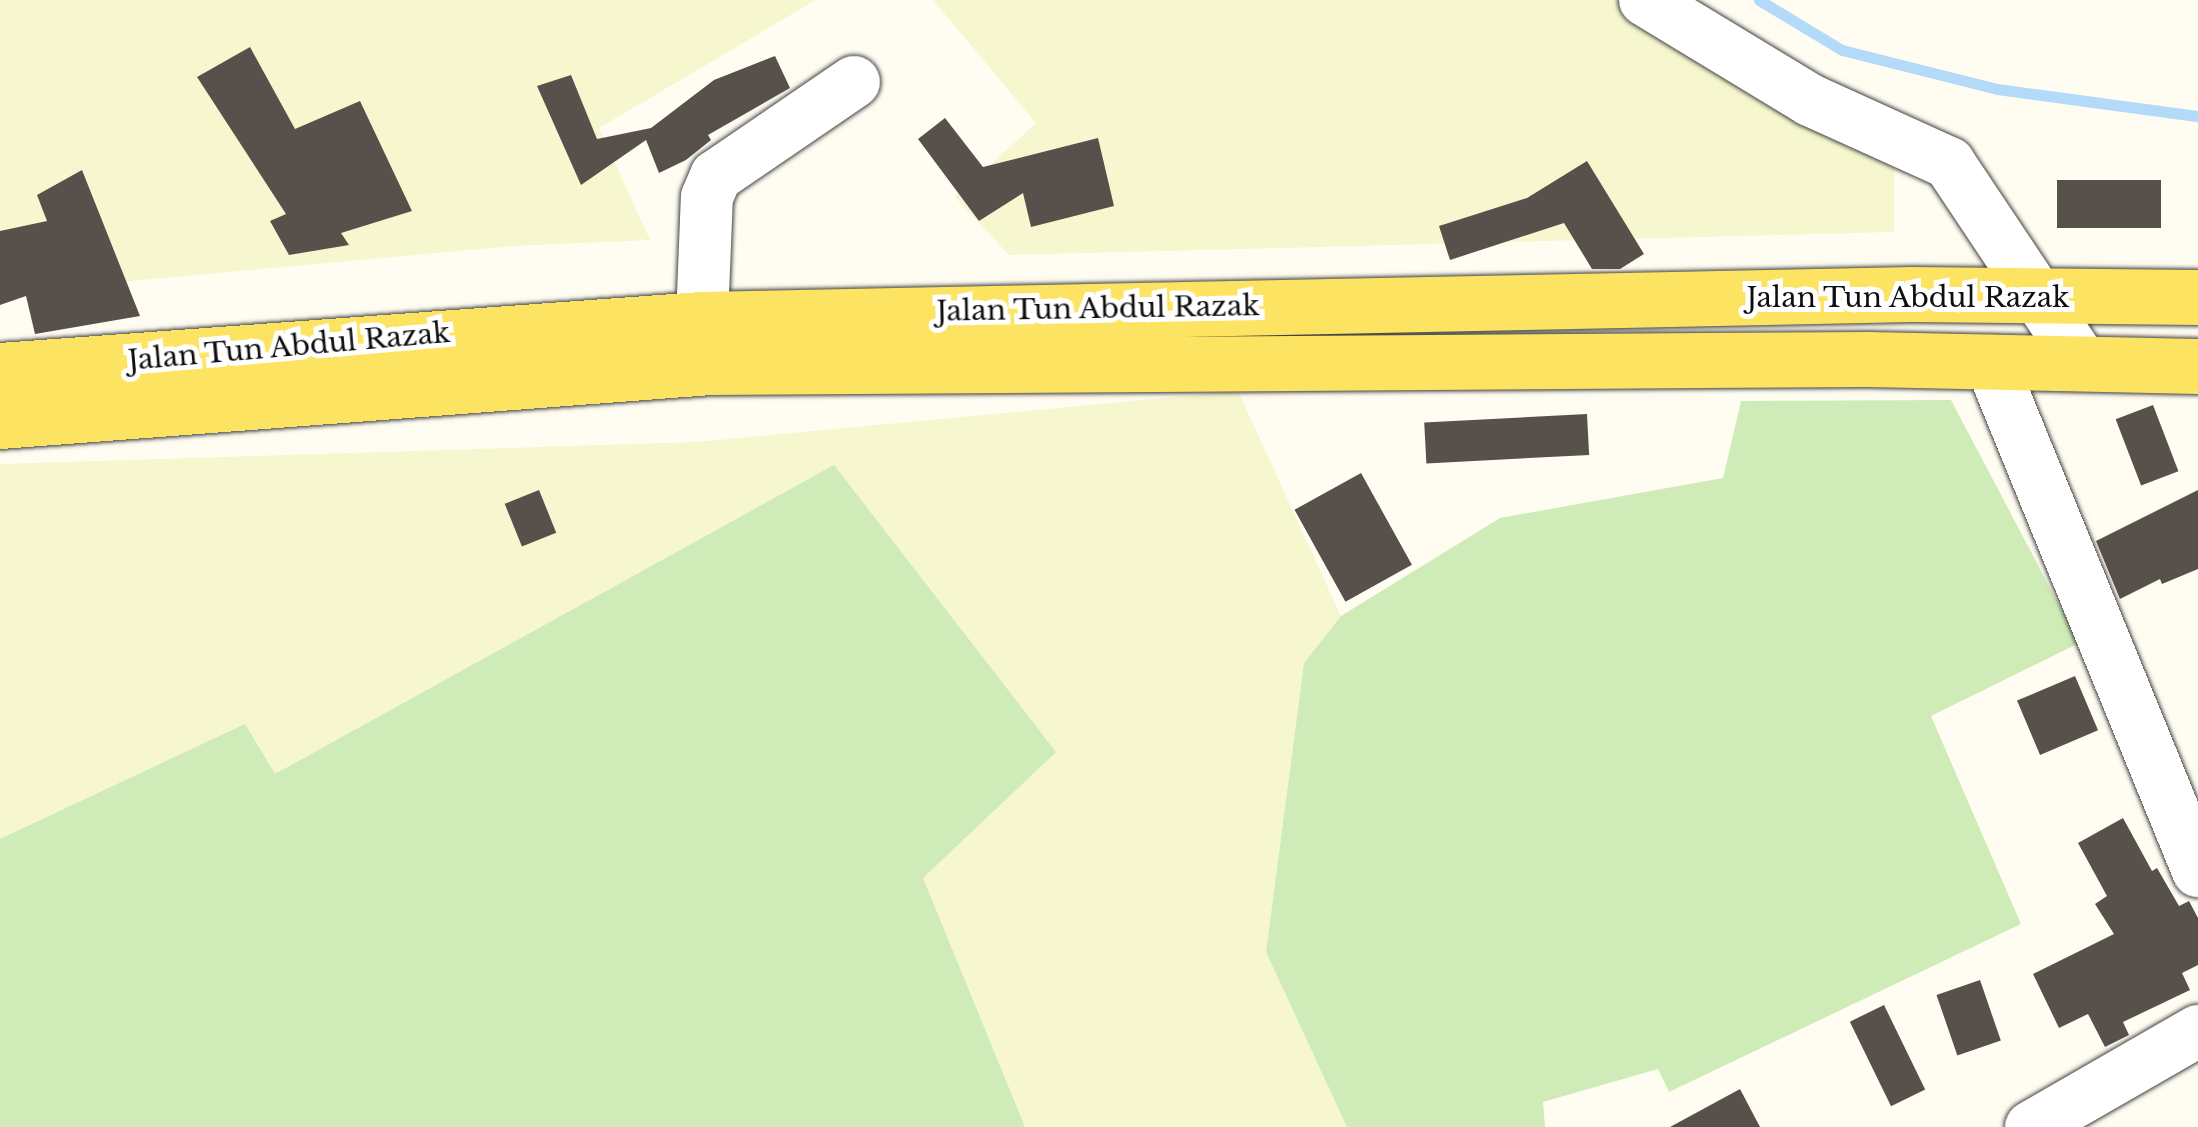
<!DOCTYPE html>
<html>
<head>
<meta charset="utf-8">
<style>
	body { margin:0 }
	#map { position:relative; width:2198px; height:1127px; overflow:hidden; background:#fffdf1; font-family:"Libre Baskerville",serif }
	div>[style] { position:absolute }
	.farmland>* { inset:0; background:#f6f6cf }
	.green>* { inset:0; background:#cfecb8 }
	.stream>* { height:11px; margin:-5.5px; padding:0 5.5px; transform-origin:5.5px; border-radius:5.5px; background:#b3daf9 }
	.building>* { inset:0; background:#58514b; transform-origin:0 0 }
	.roads { filter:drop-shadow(0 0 2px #424242) drop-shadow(0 0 2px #424242) }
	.minor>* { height:52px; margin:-26px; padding:0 26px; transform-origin:26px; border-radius:26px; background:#fff }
	.major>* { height:55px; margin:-27.5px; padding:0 27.5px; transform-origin:27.5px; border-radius:27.5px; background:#fde362 }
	span { translate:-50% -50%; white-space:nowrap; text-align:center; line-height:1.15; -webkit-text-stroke:10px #fff; paint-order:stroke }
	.street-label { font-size:28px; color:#0f0f0f }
</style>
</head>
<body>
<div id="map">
	<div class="farmland">
		<i style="clip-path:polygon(0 0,816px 0,599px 128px,650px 240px,513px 246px,0 293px)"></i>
		<i style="clip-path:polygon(933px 0,1645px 0,1894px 122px,1894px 232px,1009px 255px,955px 197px,1036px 123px)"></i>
		<i style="clip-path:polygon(1238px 391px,1341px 616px,1304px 663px,1266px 952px,1347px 1127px,0 1127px,0 464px,697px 442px)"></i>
	</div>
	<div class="green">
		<i style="clip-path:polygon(1951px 400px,2079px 643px,1931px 716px,2021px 924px,1669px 1092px,1658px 1069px,1543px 1102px,1545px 1127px,1347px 1127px,1266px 952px,1304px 663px,1341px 616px,1500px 518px,1723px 478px,1741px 401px)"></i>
		<i style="clip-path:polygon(834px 465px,1056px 752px,923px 878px,1025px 1127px,0 1127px,0 839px,245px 724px,275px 774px)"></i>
	</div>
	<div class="stream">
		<i style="left:1759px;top:0;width:97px;rotate:31.1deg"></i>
		<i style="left:1842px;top:50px;width:160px;rotate:14.1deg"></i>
		<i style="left:1997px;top:89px;width:203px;rotate:7.7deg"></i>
	</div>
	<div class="building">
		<i style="clip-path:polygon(250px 47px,295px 129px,360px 101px,412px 211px,341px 233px,349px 245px,289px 255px,270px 221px,286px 214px,197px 77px)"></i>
		<i style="clip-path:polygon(775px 56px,790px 88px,708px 135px,711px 140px,686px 160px,659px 173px,646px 140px,581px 185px,537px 86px,571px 75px,597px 139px,651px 128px,714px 80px)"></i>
		<i style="clip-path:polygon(945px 118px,983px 167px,1098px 138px,1114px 206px,1031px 227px,1023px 193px,979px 221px,918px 139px)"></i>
		<i style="clip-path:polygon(1587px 161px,1644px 254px,1620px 269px,1592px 269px,1564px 223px,1450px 260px,1439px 226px,1527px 198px)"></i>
		<i style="clip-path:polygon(82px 170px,140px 316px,35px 334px,26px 296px,0 305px,0 231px,47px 221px,37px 195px)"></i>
		<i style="left:2057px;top:180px;width:104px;height:48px"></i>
		<i style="left:2153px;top:405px;width:71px;height:40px;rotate:69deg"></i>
		<i style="left:1587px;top:414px;width:41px;height:163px;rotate:87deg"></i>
		<i style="left:1361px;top:473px;width:105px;height:76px;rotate:61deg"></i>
		<i style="left:539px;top:490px;width:46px;height:37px;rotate:68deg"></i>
		<i style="clip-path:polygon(2198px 490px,2198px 569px,2162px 584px,2160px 579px,2120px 599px,2096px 541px)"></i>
		<i style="left:2075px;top:676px;width:59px;height:63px;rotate:67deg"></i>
		<i style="clip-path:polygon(2123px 818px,2152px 871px,2157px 868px,2179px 906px,2189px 901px,2198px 918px,2198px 965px,2182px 973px,2190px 990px,2123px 1022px,2129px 1035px,2105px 1047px,2088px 1014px,2059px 1028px,2033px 974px,2114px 934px,2095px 904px,2107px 896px,2078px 843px)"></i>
		<i style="left:1980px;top:980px;width:64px;height:46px;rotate:71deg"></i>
		<i style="left:1884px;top:1005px;width:94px;height:38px;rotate:64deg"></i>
		<i style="clip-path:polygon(1740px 1089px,1760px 1127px,1670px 1127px)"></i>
	</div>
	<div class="roads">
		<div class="minor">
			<i style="left:1645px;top:0;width:193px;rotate:31.2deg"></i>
			<i style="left:1810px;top:100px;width:153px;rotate:24.4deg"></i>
			<i style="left:1949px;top:163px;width:242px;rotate:56.3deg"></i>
			<i style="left:702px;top:319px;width:122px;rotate:-87.7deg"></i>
			<i style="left:707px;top:197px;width:23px;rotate:-67deg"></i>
			<i style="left:716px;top:176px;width:167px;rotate:-34.3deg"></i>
			<i style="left:1990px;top:361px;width:551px;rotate:67.81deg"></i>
			<i style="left:2031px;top:1127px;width:193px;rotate:-29.9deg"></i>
		</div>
		<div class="major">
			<i style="left:0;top:370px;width:704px;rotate:-4.16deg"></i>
			<i style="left:702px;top:319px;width:1210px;rotate:-1.18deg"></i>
			<i style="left:1912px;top:294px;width:286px;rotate:0.6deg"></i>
			<i style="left:0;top:421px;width:712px;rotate:-4.35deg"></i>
			<i style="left:710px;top:367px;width:1158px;rotate:-0.4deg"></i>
			<i style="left:1868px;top:359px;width:330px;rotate:1.2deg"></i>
		</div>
	</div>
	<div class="street-label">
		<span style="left:1908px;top:298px">Jalan Tun Abdul Razak</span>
		<span style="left:1098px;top:309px;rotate:-1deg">Jalan Tun Abdul Razak</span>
		<span style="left:289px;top:347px;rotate:-5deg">Jalan Tun Abdul Razak</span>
	</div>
</div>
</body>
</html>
